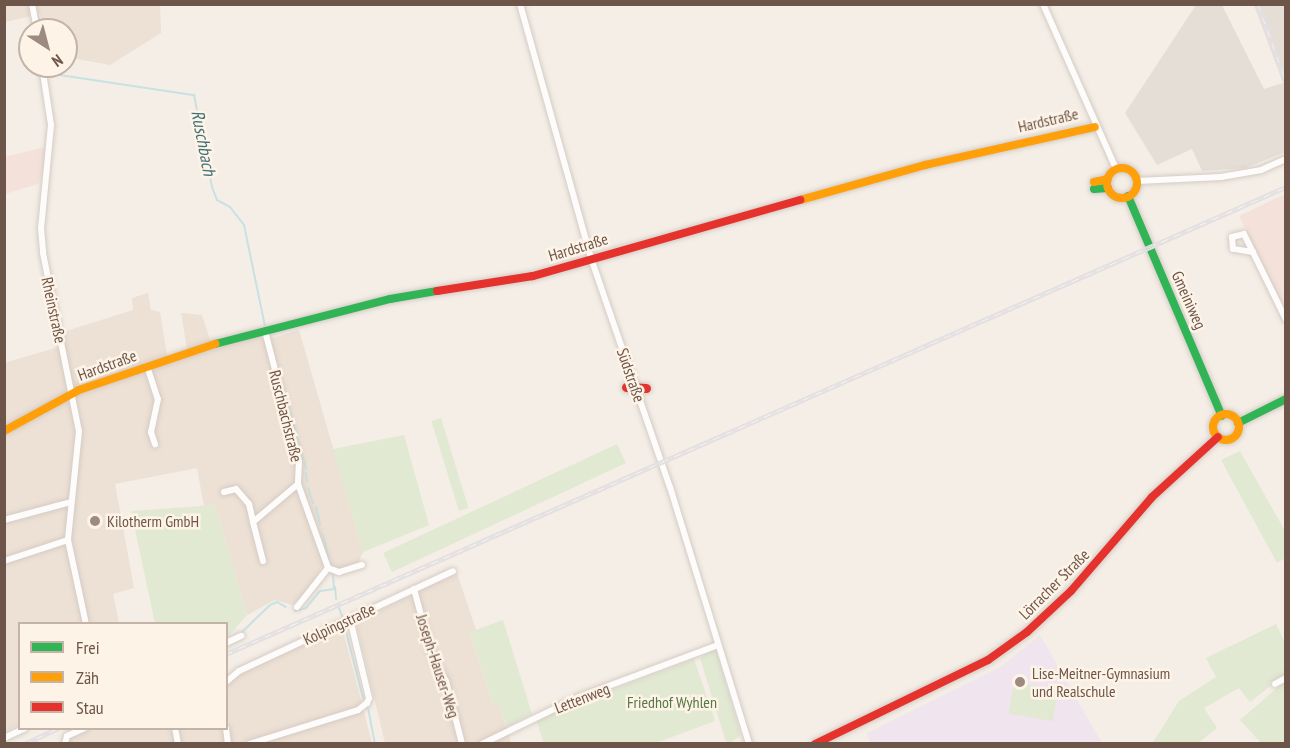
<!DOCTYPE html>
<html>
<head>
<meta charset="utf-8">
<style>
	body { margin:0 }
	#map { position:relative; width:1290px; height:748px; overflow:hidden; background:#f4eee6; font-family:"PT Sans Narrow",sans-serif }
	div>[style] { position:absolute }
	.residential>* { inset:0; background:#ede0d4 }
	.commercial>* { inset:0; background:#f4e2da }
	.industrial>* { inset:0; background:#e5ded7 }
	.education>* { inset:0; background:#f0e5ee }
	.green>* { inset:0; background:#e1e9d2; transform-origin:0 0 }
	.stream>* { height:2px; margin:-1px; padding:0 1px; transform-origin:1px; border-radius:1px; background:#c9e1e2 }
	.roads { filter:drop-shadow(0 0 2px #d4cbc5) drop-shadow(0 0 2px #d4cbc5) }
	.street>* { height:6px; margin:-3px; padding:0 3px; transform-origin:3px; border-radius:3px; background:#fdfcfb }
	.fast>* { height:8px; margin:-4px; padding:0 4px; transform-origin:4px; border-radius:4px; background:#30b455 }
	.slow>* { height:8px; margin:-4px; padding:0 4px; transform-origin:4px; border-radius:4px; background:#ff9f0a }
	.slow>.ring { margin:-4px; padding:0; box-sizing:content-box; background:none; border:8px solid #ff9f0a; border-radius:50% }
	.jam>* { height:8px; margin:-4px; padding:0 4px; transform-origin:4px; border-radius:4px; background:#e5322d }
	.rail>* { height:4.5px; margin-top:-2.25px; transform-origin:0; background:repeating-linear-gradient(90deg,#fdf3e6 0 7px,#e3e0e3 0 14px); box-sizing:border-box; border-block:2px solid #e3e0e3 }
	.bridges { filter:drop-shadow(0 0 2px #d3cac4) drop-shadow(0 0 2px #d3cac4) }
	.jam-bridge>* { height:9px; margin:-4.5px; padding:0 4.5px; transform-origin:4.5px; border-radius:4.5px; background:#e5322d }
	.dots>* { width:16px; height:16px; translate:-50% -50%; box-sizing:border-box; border:3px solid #fdf3e6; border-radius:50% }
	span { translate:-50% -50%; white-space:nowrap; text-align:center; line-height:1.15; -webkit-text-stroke:5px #fdf3e6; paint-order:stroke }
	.street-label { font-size:16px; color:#6e554a }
	.poi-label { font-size:16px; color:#6e554a }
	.left { translate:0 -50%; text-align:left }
	.park-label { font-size:16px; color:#577946 }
	.water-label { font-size:18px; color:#43737a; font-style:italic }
	.frame { position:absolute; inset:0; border:6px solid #6e554a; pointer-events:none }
	.legend { position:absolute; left:18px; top:622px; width:210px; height:108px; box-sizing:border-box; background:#fdf3e6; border:2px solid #c4b4a8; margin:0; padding:8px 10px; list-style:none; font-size:18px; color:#6e554a }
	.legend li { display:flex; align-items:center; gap:12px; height:30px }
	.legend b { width:30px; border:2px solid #c4b4a8 }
	.north { position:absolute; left:18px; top:18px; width:60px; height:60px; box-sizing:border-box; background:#fdf3e6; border:2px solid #c4b4a8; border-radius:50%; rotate:144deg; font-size:16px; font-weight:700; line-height:24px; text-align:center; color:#6e554a }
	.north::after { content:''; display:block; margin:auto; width:21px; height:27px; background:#9d8b81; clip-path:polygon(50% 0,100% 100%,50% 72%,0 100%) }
</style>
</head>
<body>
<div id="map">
	<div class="residential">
		<i style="clip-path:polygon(4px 5px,160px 5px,161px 33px,110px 65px,66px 57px,66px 30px,44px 30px,40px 14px,5px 22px)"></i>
		<i style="clip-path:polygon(148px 293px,151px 310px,160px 312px,168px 361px,187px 349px,181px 313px,202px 315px,213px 349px,259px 336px,264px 341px,299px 330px,363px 552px,358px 563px,340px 569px,322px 566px,305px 596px,292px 605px,275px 600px,247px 615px,215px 505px,204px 506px,197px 468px,115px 484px,134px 588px,113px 594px,119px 623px,20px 624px,19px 725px,5px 731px,4px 363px,66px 345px,63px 332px,133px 310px,132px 298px)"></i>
		<i style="clip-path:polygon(457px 573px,476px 630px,470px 633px,494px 707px,500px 705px,511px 743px,385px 743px,356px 622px)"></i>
		<i style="clip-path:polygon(342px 627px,372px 743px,68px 744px,70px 729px,226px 728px,227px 678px)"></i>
	</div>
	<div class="commercial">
		<i style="clip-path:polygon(45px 147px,45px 167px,38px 184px,5px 194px,4px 157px)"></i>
		<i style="clip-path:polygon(1285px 194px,1285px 311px,1239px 216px)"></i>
	</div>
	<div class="industrial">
		<i style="clip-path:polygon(1196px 5px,1222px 5px,1264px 89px,1283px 83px,1254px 5px,1285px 5px,1285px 152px,1245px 168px,1202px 171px,1192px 149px,1157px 165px,1125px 113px)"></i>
	</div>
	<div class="education">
		<i style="clip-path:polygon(1040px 635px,1102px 743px,870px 744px,867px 733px,1000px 667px)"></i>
	</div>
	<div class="green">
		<i style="left:441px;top:418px;width:94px;height:10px;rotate:73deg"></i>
		<i style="clip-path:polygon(404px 435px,429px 525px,363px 552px,333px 449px)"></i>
		<i style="left:617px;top:444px;width:21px;height:258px;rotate:65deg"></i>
		<i style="clip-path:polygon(1240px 451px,1285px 531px,1285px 558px,1277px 563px,1221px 460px)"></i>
		<i style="clip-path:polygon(215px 505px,247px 615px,227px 638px,226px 624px,155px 623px,131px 511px)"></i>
		<i style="clip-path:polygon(503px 620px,532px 714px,507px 727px,500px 706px,494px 707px,470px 632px)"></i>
		<i style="clip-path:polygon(1276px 624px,1285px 643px,1285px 674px,1250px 702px,1239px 688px,1204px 708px,1217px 728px,1198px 743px,1152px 744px,1179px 701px,1216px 677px,1206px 658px)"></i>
		<i style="clip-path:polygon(712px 650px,717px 653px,739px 729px,740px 736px,730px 743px,726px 742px,700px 658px)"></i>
		<i style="clip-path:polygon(694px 659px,715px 721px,656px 743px,544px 744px,536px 719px)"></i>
		<i style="left:1014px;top:682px;width:45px;height:32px;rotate:10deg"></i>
		<i style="clip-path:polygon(1284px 682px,1285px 743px,1261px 743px,1240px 720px)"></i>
	</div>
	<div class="stream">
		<i style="left:38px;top:16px;width:14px;rotate:78deg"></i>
		<i style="left:50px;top:66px;width:9px;rotate:69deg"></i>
		<i style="left:53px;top:74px;width:143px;rotate:8.5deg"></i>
		<i style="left:194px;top:95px;width:94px;rotate:78.9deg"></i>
		<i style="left:212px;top:187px;width:14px;rotate:69deg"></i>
		<i style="left:217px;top:200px;width:15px;rotate:28deg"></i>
		<i style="left:230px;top:207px;width:23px;rotate:52deg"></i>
		<i style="left:244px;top:225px;width:103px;rotate:78.3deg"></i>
		<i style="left:280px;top:376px;width:96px;rotate:74.2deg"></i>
		<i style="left:306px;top:473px;width:9px;rotate:84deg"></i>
		<i style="left:308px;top:488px;width:16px;rotate:72deg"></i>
		<i style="left:316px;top:507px;width:18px;rotate:77deg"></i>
		<i style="left:323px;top:535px;width:25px;rotate:76deg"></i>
		<i style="left:335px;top:587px;width:12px;rotate:85deg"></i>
		<i style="left:339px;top:608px;width:9px;rotate:69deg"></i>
		<i style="left:295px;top:611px;width:11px;rotate:-15deg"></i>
		<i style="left:306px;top:608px;width:22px;rotate:-51deg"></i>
		<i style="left:320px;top:591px;width:14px;rotate:-8deg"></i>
		<i style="left:334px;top:589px;width:15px;rotate:-94deg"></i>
		<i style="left:345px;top:628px;width:72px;rotate:75.6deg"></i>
		<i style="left:241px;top:633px;width:40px;rotate:-44deg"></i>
		<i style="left:270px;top:605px;width:8px;rotate:-23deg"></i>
		<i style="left:277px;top:602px;width:10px;rotate:29deg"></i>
		<i style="left:368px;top:708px;width:37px;rotate:79deg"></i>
	</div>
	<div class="roads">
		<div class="street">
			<i style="left:32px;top:4px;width:26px;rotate:79deg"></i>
			<i style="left:520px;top:4px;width:264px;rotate:74.4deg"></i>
			<i style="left:591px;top:258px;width:242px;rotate:71deg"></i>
			<i style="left:670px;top:487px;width:269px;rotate:72.9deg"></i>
			<i style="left:1043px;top:4px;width:180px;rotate:66.1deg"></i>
			<i style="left:42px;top:66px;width:60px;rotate:81.3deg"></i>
			<i style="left:51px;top:125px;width:103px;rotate:95.5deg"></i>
			<i style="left:41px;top:228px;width:25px;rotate:85deg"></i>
			<i style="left:43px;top:253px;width:182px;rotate:78.6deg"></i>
			<i style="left:79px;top:431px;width:110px;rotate:95.8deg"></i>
			<i style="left:68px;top:540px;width:86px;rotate:77.9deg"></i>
			<i style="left:1137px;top:181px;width:84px;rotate:-2.7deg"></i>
			<i style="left:1221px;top:177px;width:41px;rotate:-9.9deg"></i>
			<i style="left:1261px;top:170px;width:27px;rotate:-24deg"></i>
			<i style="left:1253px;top:252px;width:20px;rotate:-171deg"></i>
			<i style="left:1233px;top:249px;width:12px;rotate:-95deg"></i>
			<i style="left:1232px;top:237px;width:12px;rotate:-14deg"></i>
			<i style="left:1244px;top:234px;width:66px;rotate:63.8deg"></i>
			<i style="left:1273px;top:293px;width:30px;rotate:64deg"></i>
			<i style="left:265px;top:331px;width:135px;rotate:75.5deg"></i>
			<i style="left:299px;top:462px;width:22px;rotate:93deg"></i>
			<i style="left:298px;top:484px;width:89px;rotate:70.3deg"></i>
			<i style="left:147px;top:366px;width:35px;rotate:72deg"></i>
			<i style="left:158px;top:399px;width:34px;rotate:102deg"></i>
			<i style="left:151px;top:432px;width:13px;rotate:72deg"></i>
			<i style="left:224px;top:492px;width:12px;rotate:-14deg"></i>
			<i style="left:236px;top:489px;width:20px;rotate:49deg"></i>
			<i style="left:249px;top:504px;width:18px;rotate:77deg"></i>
			<i style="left:4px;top:520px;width:69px;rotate:-15deg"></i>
			<i style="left:4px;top:561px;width:67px;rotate:-18.2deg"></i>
			<i style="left:263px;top:561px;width:40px;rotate:-104.4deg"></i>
			<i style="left:253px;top:522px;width:59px;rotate:-40.2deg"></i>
			<i style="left:414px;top:589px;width:69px;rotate:75deg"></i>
			<i style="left:432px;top:656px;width:29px;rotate:61deg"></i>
			<i style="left:446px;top:681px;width:65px;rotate:75.7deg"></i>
			<i style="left:297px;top:607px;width:50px;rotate:-51.5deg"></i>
			<i style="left:328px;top:568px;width:12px;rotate:20deg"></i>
			<i style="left:339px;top:572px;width:24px;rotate:-17deg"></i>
			<i style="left:226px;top:643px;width:17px;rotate:-25deg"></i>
			<i style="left:226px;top:682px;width:17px;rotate:-40deg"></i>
			<i style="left:239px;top:671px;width:236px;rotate:-25deg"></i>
			<i style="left:1275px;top:684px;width:13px;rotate:-29deg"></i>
			<i style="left:175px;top:728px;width:16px;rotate:79deg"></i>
			<i style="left:226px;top:728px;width:16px;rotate:83deg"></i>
			<i style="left:4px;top:738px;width:23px;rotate:-25deg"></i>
			<i style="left:65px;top:744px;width:8px;rotate:-76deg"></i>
			<i style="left:67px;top:736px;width:20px;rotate:-24deg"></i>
			<i style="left:249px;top:744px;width:114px;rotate:-17.3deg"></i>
			<i style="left:358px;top:710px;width:11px;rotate:-38deg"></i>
			<i style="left:367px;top:703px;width:5px;rotate:-68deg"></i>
			<i style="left:369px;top:698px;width:81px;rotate:-103.5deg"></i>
			<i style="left:482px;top:744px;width:108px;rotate:-25.9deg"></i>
			<i style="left:579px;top:697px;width:148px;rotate:-20.5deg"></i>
		</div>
		<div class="fast">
			<i style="left:1094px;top:189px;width:14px;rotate:-4deg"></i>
			<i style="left:1128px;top:196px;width:239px;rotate:66.9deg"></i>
			<i style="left:215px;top:344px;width:181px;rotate:-14.4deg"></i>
			<i style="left:390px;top:299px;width:48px;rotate:-9.7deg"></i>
			<i style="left:1238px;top:423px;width:54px;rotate:-26.6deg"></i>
		</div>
		<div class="slow">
			<i class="ring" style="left:1107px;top:168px;width:22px;height:22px"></i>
			<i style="left:1094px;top:182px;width:14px;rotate:-12deg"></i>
			<i style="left:800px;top:200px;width:130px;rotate:-15.6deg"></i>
			<i style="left:925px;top:165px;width:174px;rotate:-12.6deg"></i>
			<i class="ring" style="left:1213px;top:414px;width:18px;height:18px"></i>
			<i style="left:4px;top:431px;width:85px;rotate:-28.7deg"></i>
			<i style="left:79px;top:390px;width:144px;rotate:-18.7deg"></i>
		</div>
		<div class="jam">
			<i style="left:437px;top:291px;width:97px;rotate:-8.9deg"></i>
			<i style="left:533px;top:276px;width:278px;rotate:-15.9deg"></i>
			<i style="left:815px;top:744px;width:192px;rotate:-25.9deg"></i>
			<i style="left:988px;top:660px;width:48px;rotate:-35.7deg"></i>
			<i style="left:1027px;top:632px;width:60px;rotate:-43deg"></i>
			<i style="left:1071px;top:591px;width:124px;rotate:-49.2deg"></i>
			<i style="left:1152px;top:497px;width:89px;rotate:-42.3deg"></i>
		</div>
	</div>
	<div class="rail">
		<i style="left:1258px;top:4px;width:82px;rotate:70deg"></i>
		<i style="left:226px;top:654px;width:1158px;rotate:-23.78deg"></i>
		<i style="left:24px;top:744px;width:38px;rotate:-25deg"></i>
	</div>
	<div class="bridges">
		<div class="jam-bridge">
			<i style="left:626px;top:387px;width:20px;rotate:3deg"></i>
		</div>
	</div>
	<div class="dots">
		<i style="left:95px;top:521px;background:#9d8b81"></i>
		<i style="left:1020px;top:682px;background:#9d8b81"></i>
	</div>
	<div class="street-label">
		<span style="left:1048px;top:120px;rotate:-13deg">Hardstraße</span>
		<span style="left:578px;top:247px;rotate:-17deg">Hardstraße</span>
		<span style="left:1189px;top:300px;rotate:66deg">Gmeiniweg</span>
		<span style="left:54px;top:310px;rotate:78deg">Rheinstraße</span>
		<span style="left:107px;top:365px;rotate:-20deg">Hardstraße</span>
		<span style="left:631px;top:375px;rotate:71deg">Südstraße</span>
		<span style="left:286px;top:416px;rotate:76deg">Ruschbachstraße</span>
		<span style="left:1054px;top:584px;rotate:-45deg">Lörracher Straße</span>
		<span style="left:339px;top:624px;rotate:-25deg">Kolpingstraße</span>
		<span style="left:438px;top:666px;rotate:72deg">Joseph-Hauser-Weg</span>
		<span style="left:582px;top:698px;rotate:-21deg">Lettenweg</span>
	</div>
	<div class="poi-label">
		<span class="left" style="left:107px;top:521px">Kilotherm GmbH</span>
		<span class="left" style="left:1032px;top:682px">Lise-Meitner-Gymnasium<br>und Realschule</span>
	</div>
	<div class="park-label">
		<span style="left:672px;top:702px">Friedhof Wyhlen</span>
	</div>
	<div class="water-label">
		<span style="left:203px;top:143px;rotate:79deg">Ruschbach</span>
	</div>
	<div class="frame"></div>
	<ul class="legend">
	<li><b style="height:8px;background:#30b455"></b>Frei</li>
	<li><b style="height:8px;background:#ff9f0a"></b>Zäh</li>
	<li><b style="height:8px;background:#e5322d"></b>Stau</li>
	</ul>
	<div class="north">N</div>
</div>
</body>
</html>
